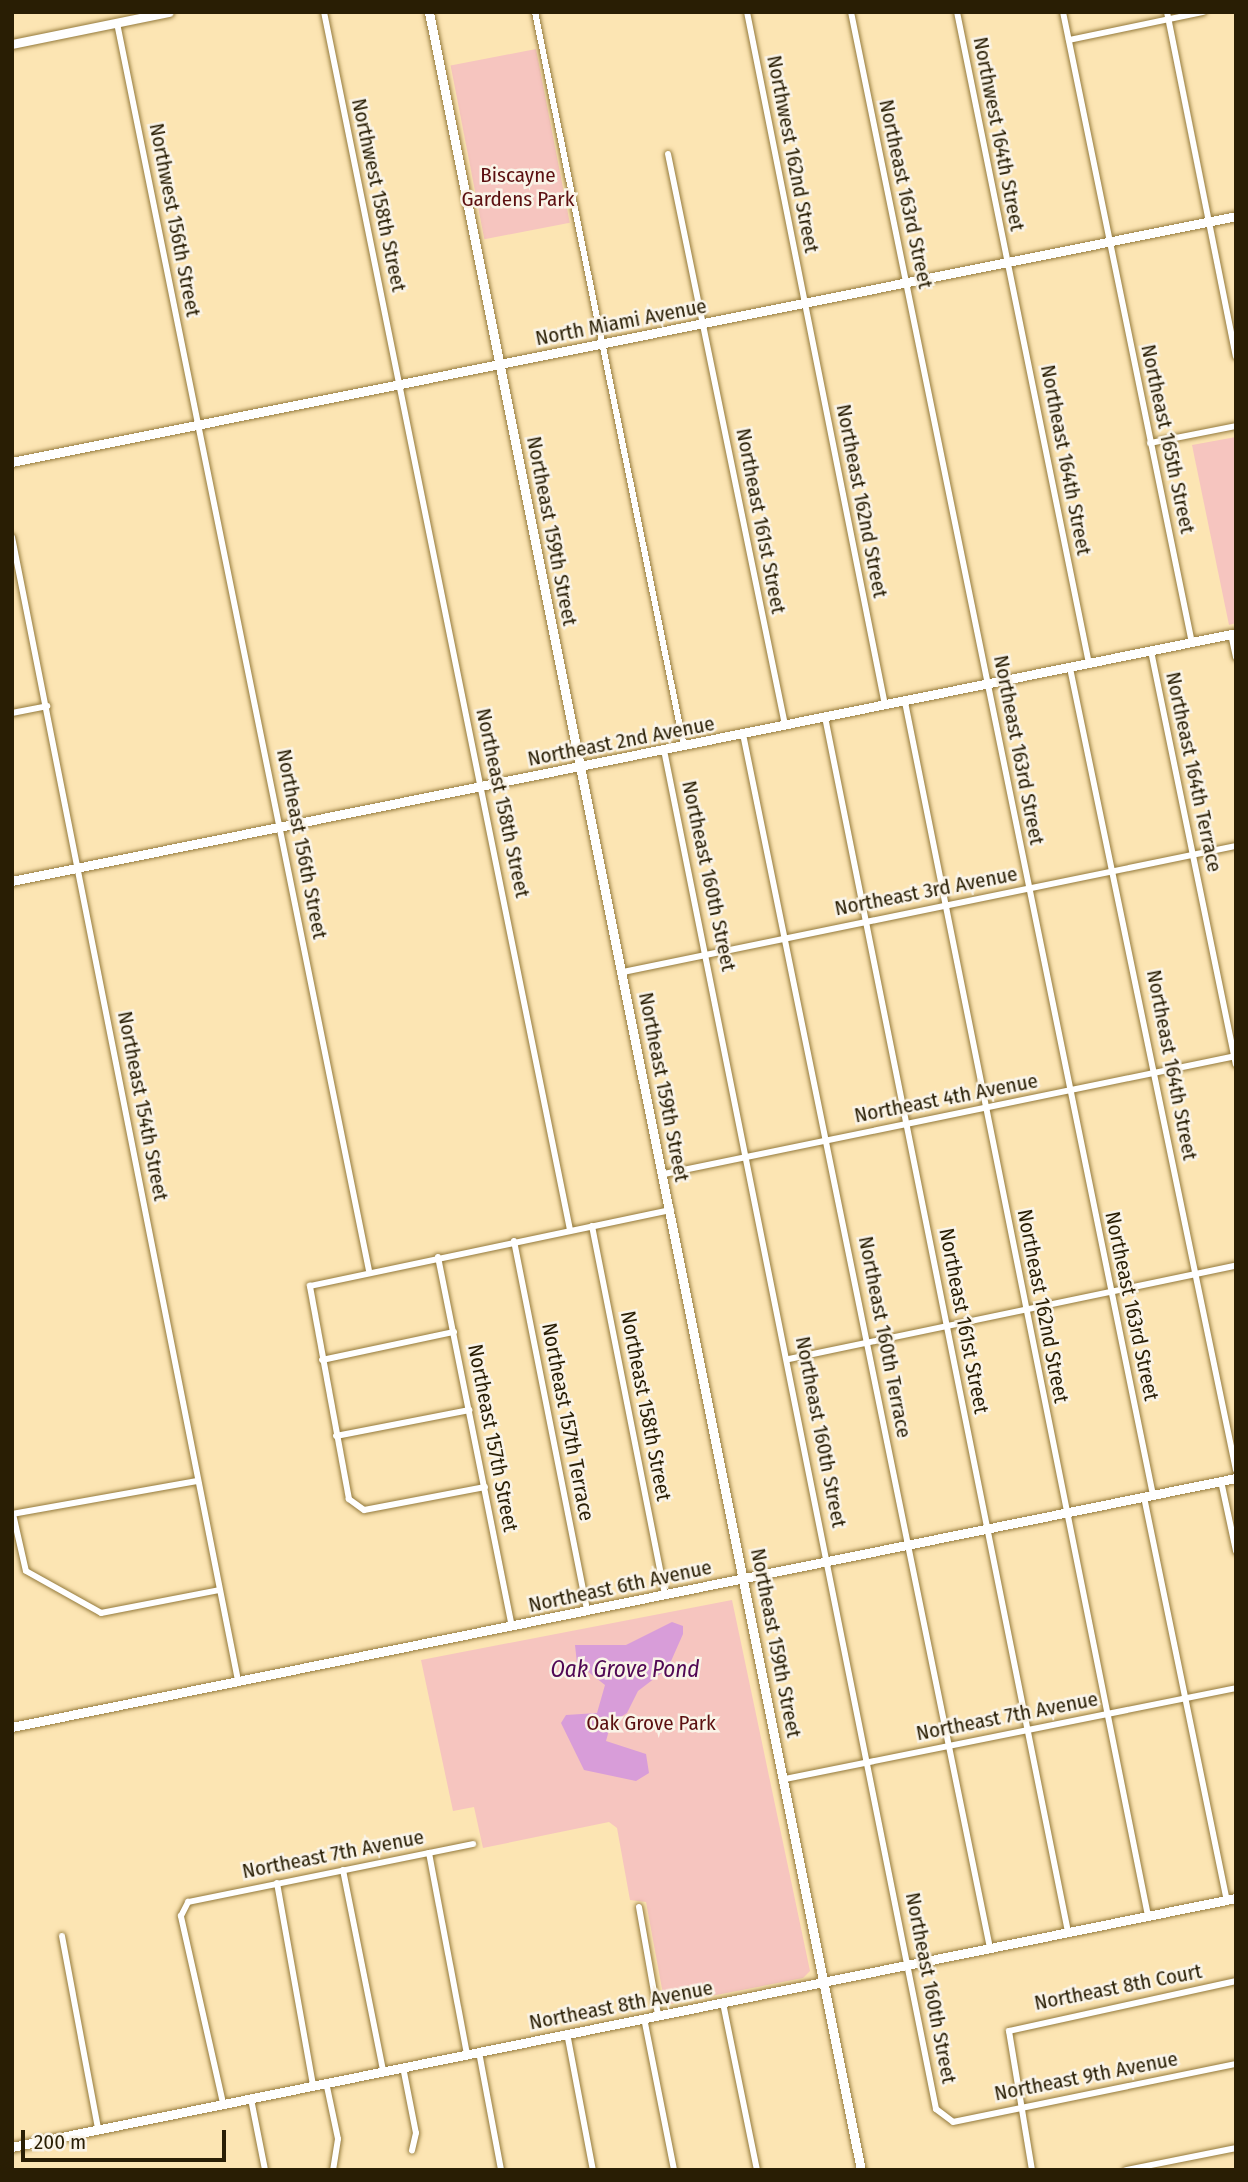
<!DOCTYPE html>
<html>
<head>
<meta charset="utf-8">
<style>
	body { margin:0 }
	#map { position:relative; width:1248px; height:2182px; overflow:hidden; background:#fce5b3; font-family:"Fira Sans Condensed",sans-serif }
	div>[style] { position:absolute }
	.green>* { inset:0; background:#f6c5bf; transform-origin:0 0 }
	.water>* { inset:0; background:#d89dd9 }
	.roads { filter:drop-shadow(0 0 2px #947a3c) drop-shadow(0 0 2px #947a3c) }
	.street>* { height:6px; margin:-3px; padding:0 3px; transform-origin:3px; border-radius:3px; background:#fff }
	.secondary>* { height:9px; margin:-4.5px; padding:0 4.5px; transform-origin:4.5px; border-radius:4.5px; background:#fff }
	span { translate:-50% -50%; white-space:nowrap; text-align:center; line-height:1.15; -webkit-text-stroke:5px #faf4e8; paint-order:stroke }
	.street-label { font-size:21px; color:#291e04 }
	.park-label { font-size:21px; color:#5b0f10 }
	.water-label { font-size:23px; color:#500854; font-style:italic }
	.frame { position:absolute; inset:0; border:14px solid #291e04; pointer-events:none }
	.scale { position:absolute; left:21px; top:2130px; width:205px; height:32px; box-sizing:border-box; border:4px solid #291e04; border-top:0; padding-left:9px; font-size:21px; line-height:24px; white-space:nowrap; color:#291e04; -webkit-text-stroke:5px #faf4e8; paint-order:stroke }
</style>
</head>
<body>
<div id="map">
	<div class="green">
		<i style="left:536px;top:49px;width:177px;height:87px;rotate:79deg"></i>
		<i style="clip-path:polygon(1236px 437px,1236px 623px,1229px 625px,1192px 445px)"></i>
		<i style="clip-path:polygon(732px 1600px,810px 1971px,803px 1978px,665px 2005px,646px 1902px,630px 1900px,617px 1828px,609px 1822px,483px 1848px,474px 1807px,453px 1811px,421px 1660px)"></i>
	</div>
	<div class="water">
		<i style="clip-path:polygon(672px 1622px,683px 1626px,683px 1634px,668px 1668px,638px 1691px,627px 1713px,611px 1723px,606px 1741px,646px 1754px,649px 1773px,636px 1781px,584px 1770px,561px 1723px,566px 1715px,597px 1713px,605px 1685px,577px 1663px,575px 1645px,626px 1645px)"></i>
	</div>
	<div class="roads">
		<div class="street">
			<i style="left:324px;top:12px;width:1243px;rotate:78.58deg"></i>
			<i style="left:535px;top:12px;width:749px;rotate:78.53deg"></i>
			<i style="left:747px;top:12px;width:707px;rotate:78.74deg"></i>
			<i style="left:851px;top:12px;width:1513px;rotate:78.49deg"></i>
			<i style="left:957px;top:12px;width:665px;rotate:78.55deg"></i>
			<i style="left:1063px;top:12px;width:644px;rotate:78.45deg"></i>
			<i style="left:1167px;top:12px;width:351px;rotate:78.7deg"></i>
			<i style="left:117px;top:23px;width:1272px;rotate:78.58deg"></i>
			<i style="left:1069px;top:40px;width:137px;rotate:-11.8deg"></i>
			<i style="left:668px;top:154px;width:583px;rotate:78.42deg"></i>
			<i style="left:1150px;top:443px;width:88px;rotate:-11.2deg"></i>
			<i style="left:12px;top:537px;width:1166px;rotate:78.82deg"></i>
			<i style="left:1231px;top:634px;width:24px;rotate:78deg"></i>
			<i style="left:1151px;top:651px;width:422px;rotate:78.4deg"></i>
			<i style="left:1070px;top:668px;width:819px;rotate:78.31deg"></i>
			<i style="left:905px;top:702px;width:1238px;rotate:78.68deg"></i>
			<i style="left:12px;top:713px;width:36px;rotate:-11deg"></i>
			<i style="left:825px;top:717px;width:1239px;rotate:78.69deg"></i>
			<i style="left:743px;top:734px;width:1239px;rotate:78.5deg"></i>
			<i style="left:664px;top:750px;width:1386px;rotate:78.68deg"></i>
			<i style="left:936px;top:2109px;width:21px;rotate:37deg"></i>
			<i style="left:953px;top:2122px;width:289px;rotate:-11.6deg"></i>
			<i style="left:623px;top:972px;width:626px;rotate:-11.62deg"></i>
			<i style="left:664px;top:1174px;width:584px;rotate:-11.66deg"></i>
			<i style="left:592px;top:1226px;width:375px;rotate:78.8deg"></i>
			<i style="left:514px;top:1241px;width:376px;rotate:78.8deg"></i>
			<i style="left:438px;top:1257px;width:376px;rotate:78.7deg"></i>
			<i style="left:789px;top:1359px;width:457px;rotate:-11.8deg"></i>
			<i style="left:322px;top:1360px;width:135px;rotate:-12deg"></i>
			<i style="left:336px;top:1436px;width:136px;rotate:-11deg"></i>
			<i style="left:1221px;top:1481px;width:72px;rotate:77.9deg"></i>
			<i style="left:485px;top:1487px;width:123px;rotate:169.2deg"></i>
			<i style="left:364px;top:1510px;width:19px;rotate:-144deg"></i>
			<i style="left:349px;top:1499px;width:217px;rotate:-100.4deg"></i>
			<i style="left:310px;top:1286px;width:369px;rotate:-11.9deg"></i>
			<i style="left:1144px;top:1497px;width:411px;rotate:78.4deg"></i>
			<i style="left:12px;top:1514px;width:188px;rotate:-10.1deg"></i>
			<i style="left:13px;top:1514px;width:58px;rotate:77.2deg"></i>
			<i style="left:26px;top:1571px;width:86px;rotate:29.2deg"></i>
			<i style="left:101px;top:1613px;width:120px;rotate:-11deg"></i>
			<i style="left:785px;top:1779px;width:460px;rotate:-11.4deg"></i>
			<i style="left:429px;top:1853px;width:205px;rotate:79.3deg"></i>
			<i style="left:343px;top:1870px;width:205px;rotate:78.7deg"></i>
			<i style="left:277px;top:1883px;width:205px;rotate:79.9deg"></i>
			<i style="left:639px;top:1907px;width:110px;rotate:80deg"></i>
			<i style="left:62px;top:1936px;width:196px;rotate:79.4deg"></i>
			<i style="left:723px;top:2003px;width:170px;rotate:78.5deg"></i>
			<i style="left:644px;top:2018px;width:155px;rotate:78.8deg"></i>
			<i style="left:567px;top:2033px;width:139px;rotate:79.3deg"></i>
			<i style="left:479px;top:2052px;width:120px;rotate:79.4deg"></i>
			<i style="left:403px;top:2067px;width:67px;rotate:78.9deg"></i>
			<i style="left:416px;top:2133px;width:18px;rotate:103deg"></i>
			<i style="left:326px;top:2082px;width:58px;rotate:78.1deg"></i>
			<i style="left:338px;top:2139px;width:31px;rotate:99deg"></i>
			<i style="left:251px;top:2099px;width:72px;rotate:78.8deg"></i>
			<i style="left:223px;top:2103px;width:192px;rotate:-102.7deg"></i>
			<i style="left:181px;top:1916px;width:16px;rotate:-63deg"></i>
			<i style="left:188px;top:1902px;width:291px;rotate:-11.5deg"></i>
			<i style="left:1032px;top:2170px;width:141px;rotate:-99.4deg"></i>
			<i style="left:1009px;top:2031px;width:232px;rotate:-12.4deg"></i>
			<i style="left:1126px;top:2170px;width:112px;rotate:-11.3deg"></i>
		</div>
		<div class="secondary">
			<i style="left:429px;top:12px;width:2201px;rotate:78.68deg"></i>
			<i style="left:12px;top:44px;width:160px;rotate:-11.5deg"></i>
			<i style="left:12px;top:462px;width:1248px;rotate:-11.36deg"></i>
			<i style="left:12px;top:881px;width:1249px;rotate:-11.45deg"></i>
			<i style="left:12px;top:1727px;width:1249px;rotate:-11.5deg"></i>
			<i style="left:12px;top:2147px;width:1249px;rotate:-11.5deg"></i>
		</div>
	</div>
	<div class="street-label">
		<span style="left:999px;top:134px;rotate:79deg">Northwest 164th Street</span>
		<span style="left:793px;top:154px;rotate:79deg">Northwest 162nd Street</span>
		<span style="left:906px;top:194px;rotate:78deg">Northeast 163rd Street</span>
		<span style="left:379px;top:195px;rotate:78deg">Northwest 158th Street</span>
		<span style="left:175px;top:220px;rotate:79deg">Northwest 156th Street</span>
		<span style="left:621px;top:322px;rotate:-11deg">North Miami Avenue</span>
		<span style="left:1168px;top:439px;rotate:78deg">Northeast 165th Street</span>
		<span style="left:1066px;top:460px;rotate:79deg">Northeast 164th Street</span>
		<span style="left:862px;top:501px;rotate:79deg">Northeast 162nd Street</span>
		<span style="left:761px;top:521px;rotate:79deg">Northeast 161st Street</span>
		<span style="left:552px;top:531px;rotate:79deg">Northeast 159th Street</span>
		<span style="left:621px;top:741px;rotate:-11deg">Northeast 2nd Avenue</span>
		<span style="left:1019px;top:750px;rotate:79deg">Northeast 163rd Street</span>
		<span style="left:1194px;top:772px;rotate:78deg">Northeast 164th Terrace</span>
		<span style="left:503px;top:803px;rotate:78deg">Northeast 158th Street</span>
		<span style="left:302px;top:844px;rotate:79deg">Northeast 156th Street</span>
		<span style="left:709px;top:876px;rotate:78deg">Northeast 160th Street</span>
		<span style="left:926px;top:891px;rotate:-11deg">Northeast 3rd Avenue</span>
		<span style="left:1172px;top:1065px;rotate:79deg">Northeast 164th Street</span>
		<span style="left:664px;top:1087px;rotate:79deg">Northeast 159th Street</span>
		<span style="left:946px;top:1098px;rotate:-11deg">Northeast 4th Avenue</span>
		<span style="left:143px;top:1106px;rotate:79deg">Northeast 154th Street</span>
		<span style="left:1043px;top:1306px;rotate:79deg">Northeast 162nd Street</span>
		<span style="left:1132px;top:1306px;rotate:78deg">Northeast 163rd Street</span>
		<span style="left:964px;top:1321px;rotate:79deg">Northeast 161st Street</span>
		<span style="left:885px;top:1337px;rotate:79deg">Northeast 160th Terrace</span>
		<span style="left:646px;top:1406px;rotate:79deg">Northeast 158th Street</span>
		<span style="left:568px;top:1422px;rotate:79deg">Northeast 157th Terrace</span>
		<span style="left:821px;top:1432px;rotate:79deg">Northeast 160th Street</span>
		<span style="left:493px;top:1438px;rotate:79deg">Northeast 157th Street</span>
		<span style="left:620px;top:1586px;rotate:-12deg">Northeast 6th Avenue</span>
		<span style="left:776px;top:1643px;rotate:79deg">Northeast 159th Street</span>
		<span style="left:1007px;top:1716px;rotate:-11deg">Northeast 7th Avenue</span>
		<span style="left:333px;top:1854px;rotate:-11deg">Northeast 7th Avenue</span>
		<span style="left:1118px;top:1987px;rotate:-11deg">Northeast 8th Court</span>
		<span style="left:931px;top:1988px;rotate:79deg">Northeast 160th Street</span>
		<span style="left:621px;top:2005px;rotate:-11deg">Northeast 8th Avenue</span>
		<span style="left:1086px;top:2076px;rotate:-11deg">Northeast 9th Avenue</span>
	</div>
	<div class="park-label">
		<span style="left:518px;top:187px">Biscayne<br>Gardens Park</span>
		<span style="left:651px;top:1723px">Oak Grove Park</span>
	</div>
	<div class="water-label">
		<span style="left:625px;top:1669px">Oak Grove Pond</span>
	</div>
	<div class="frame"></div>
	<div class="scale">200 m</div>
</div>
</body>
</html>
